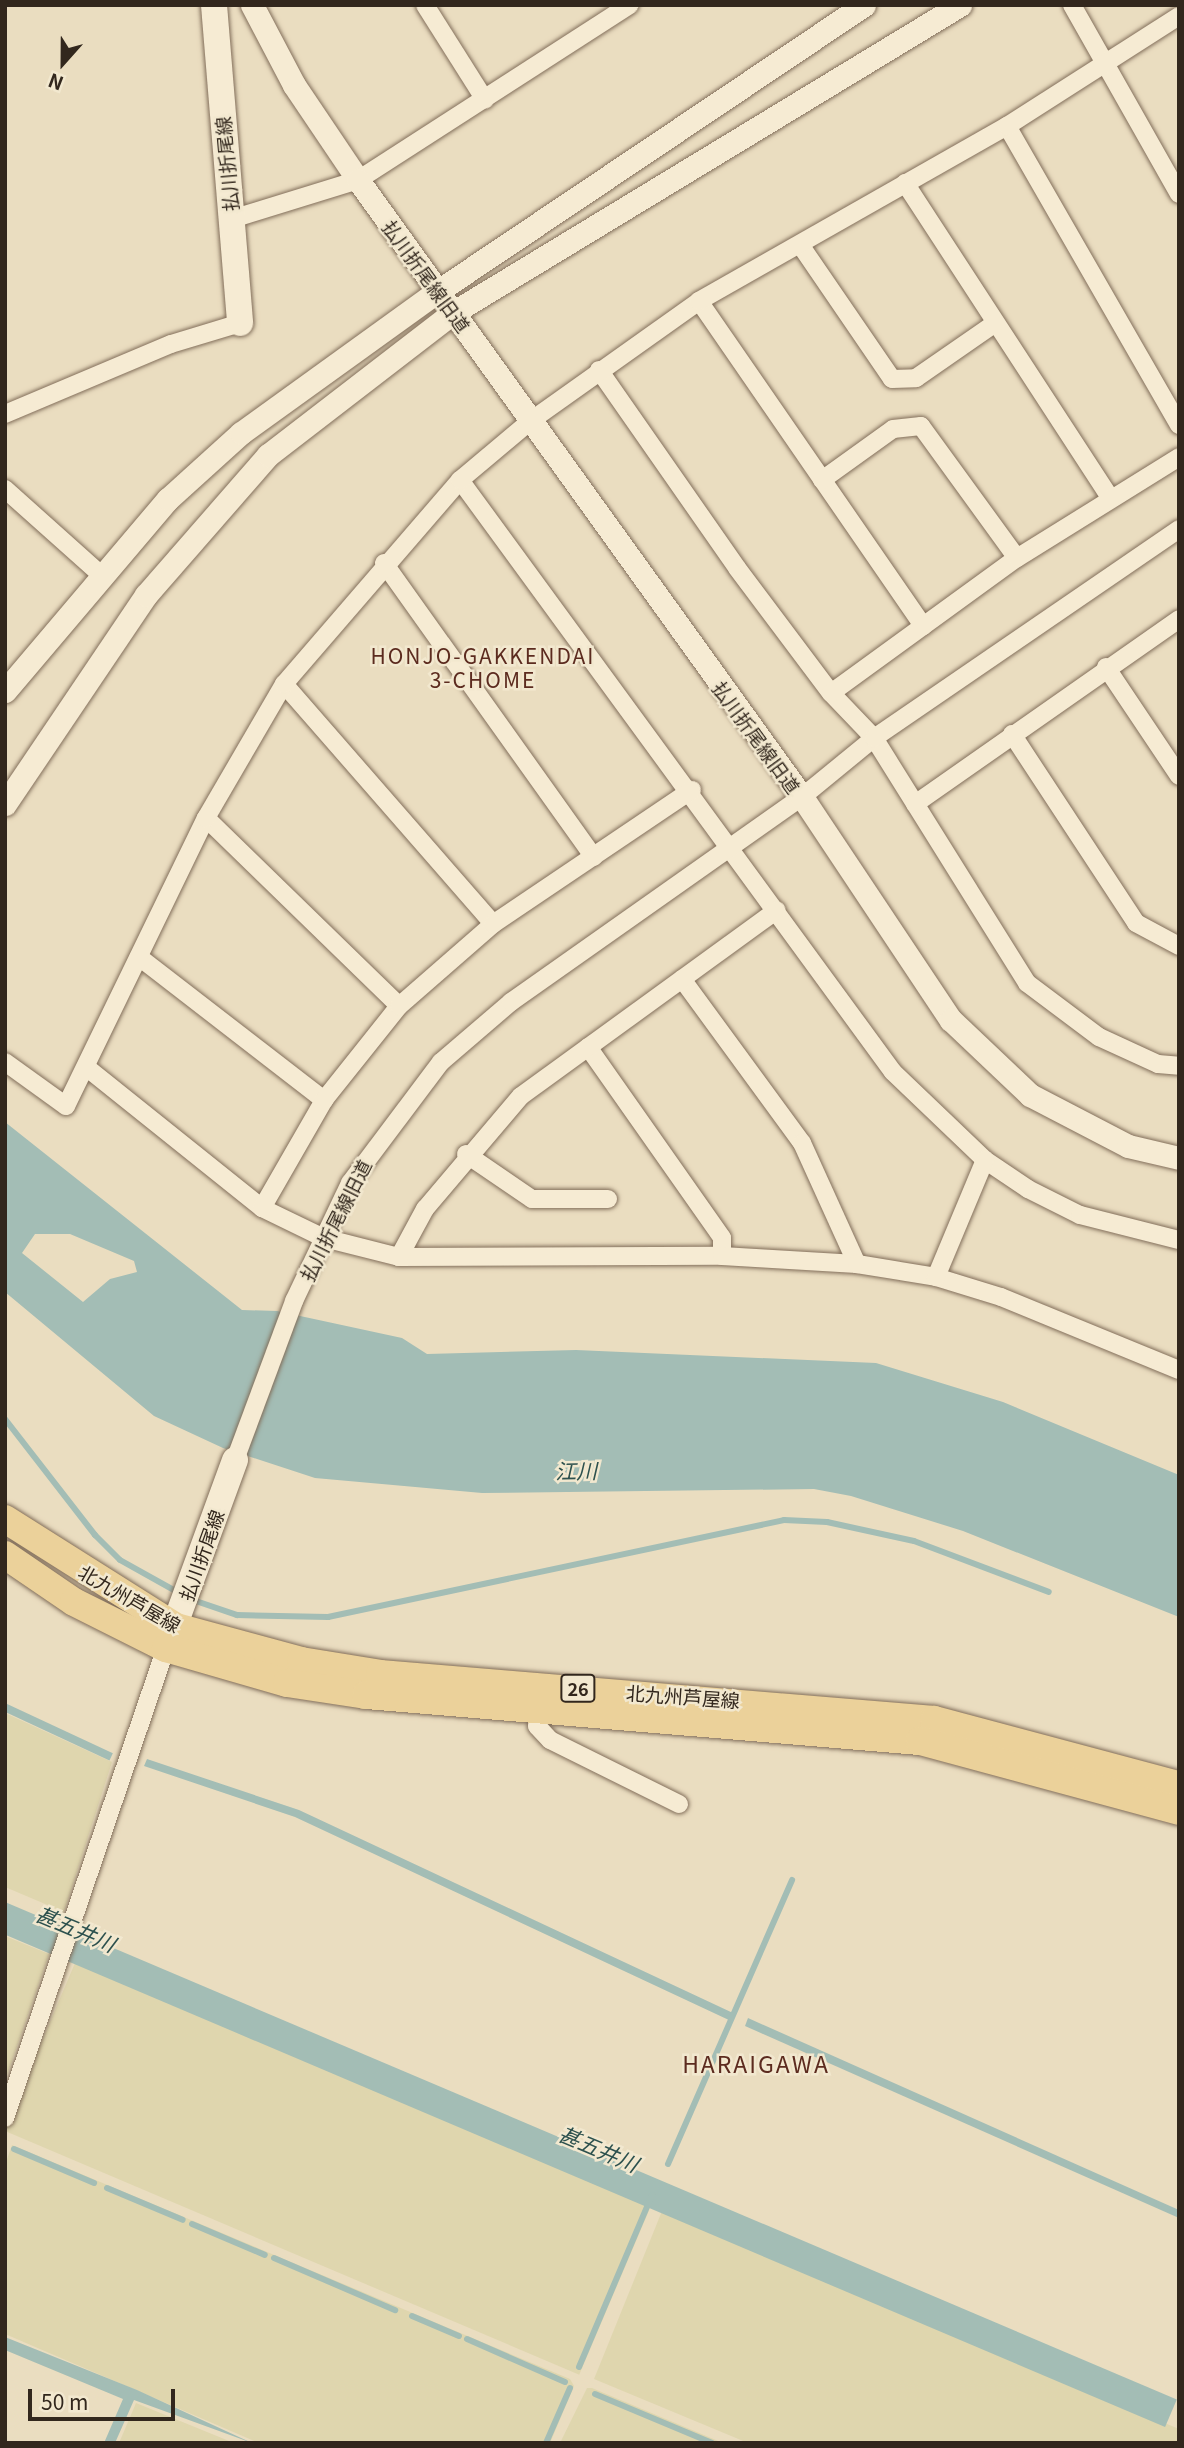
<!DOCTYPE html>
<html>
<head>
<meta charset="utf-8">
<style>
	body { margin:0 }
	#map { position:relative; width:1184px; height:2448px; overflow:hidden; background:#eaddc0; font-family:Georgia,"Noto Sans JP",serif }
	div>[style] { position:absolute }
	.farmland>* { inset:0; background:#dfd6ae; transform-origin:0 0 }
	.water>* { inset:0; background:#a3bdb5; transform-origin:0 0 }
	.stream>* { height:6px; margin:-3px; padding:0 3px; transform-origin:3px; border-radius:3px; background:#a3bdb5 }
	.roads { filter:drop-shadow(0 0 2px #826e5a) drop-shadow(0 0 2px #826e5a) }
	.minor>* { height:18px; margin:-9px; padding:0 9px; transform-origin:9px; border-radius:9px; background:#f6ebd3 }
	.tertiary>* { height:23px; margin:-11.5px; padding:0 11.5px; transform-origin:11.5px; border-radius:11.5px; background:#f6ebd3 }
	.secondary>* { height:26px; margin:-13px; padding:0 13px; transform-origin:13px; border-radius:13px; background:#f6ebd3 }
	.primary>* { height:28px; margin:-14px; padding:0 14px; transform-origin:14px; border-radius:14px; background:#ebd19a }
	span { translate:-50% -50%; white-space:nowrap; text-align:center; line-height:1.15; -webkit-text-stroke:5px #f2e8cf; paint-order:stroke }
	.shield-label span { padding:2px 5px; background:#f2e8cf; border:2px solid; border-radius:5px; -webkit-text-stroke-width:0 }
	.shield-label { font-size:18px; color:#32271d; font-weight:700 }
	.street-label { font-size:19px; color:#32271d }
	.neighbourhood-label { font-size:21px; color:#5c2b1f; letter-spacing:2px }
	.water-label { font-size:21px; color:#2d514e; font-style:italic }
	.quarter-label { font-size:23px; color:#5c2b1f; letter-spacing:2px }
	.frame { position:absolute; inset:0; border:7px solid #32271d; pointer-events:none }
	.north { position:absolute; left:28px; top:28px; width:70px; height:70px; -webkit-text-stroke:5px #f2e8cf; paint-order:stroke; rotate:201deg; font-size:19px; font-weight:700; line-height:28px; text-align:center; color:#32271d }
	.north::after { content:''; display:block; margin:auto; width:24px; height:32px; background:#32271d; clip-path:polygon(50% 0,100% 100%,50% 72%,0 100%) }
	.scale { position:absolute; left:28px; top:2389px; width:147px; height:32px; box-sizing:border-box; border:4px solid #32271d; border-top:0; padding-left:9px; font-size:21px; line-height:24px; white-space:nowrap; color:#32271d; -webkit-text-stroke:5px #f2e8cf; paint-order:stroke }
</style>
</head>
<body>
<div id="map">
	<div class="farmland">
		<i style="clip-path:polygon(5px 1713px,112px 1762px,64px 1912px,5px 1887px)"></i>
		<i style="clip-path:polygon(5px 1936px,49px 1954px,5px 2081px)"></i>
		<i style="left:75px;top:1963px;width:625px;height:182px;rotate:23deg"></i>
		<i style="clip-path:polygon(12px 2145px,570px 2379px,574px 2386px,550px 2443px,259px 2443px,5px 2334px,5px 2165px)"></i>
		<i style="clip-path:polygon(662px 2211px,1179px 2429px,1179px 2443px,748px 2443px,594px 2379px)"></i>
		<i style="clip-path:polygon(587px 2388px,592px 2388px,723px 2443px,560px 2443px)"></i>
		<i style="clip-path:polygon(136px 2403px,234px 2443px,119px 2443px)"></i>
	</div>
	<div class="water">
		<i style="clip-path:polygon(evenodd,5px 1122px,242px 1310px,277px 1311px,402px 1338px,427px 1354px,576px 1350px,876px 1363px,1003px 1402px,1179px 1475px,1179px 1617px,963px 1531px,851px 1496px,814px 1489px,482px 1493px,315px 1478px,223px 1448px,154px 1416px,5px 1292px,5px 1122px,35px 1234px,70px 1234px,134px 1261px,137px 1272px,110px 1279px,83px 1302px,22px 1253px,35px 1234px)"></i>
		<i style="left:5px;top:1703px;width:119px;height:8px;rotate:25deg"></i>
		<i style="clip-path:polygon(147px 1759px,299px 1810px,733px 2013px,731px 2021px,295px 1817px,144px 1766px)"></i>
		<i style="left:5px;top:1902px;width:1273px;height:30px;rotate:23deg"></i>
		<i style="clip-path:polygon(748px 2018px,1179px 2210px,1179px 2218px,745px 2026px)"></i>
		<i style="clip-path:polygon(5px 2337px,137px 2390px,252px 2443px,134px 2400px,115px 2443px,104px 2443px,123px 2399px,5px 2350px)"></i>
	</div>
	<div class="stream">
		<i style="left:5px;top:1419px;width:147px;rotate:52.2deg"></i>
		<i style="left:95px;top:1535px;width:35px;rotate:45deg"></i>
		<i style="left:120px;top:1560px;width:70px;rotate:29.1deg"></i>
		<i style="left:190px;top:1599px;width:50px;rotate:18.8deg"></i>
		<i style="left:237px;top:1615px;width:91px;rotate:1.3deg"></i>
		<i style="left:328px;top:1617px;width:466px;rotate:-12deg"></i>
		<i style="left:784px;top:1520px;width:43px;rotate:2.7deg"></i>
		<i style="left:827px;top:1522px;width:89px;rotate:12.3deg"></i>
		<i style="left:914px;top:1541px;width:144px;rotate:20.7deg"></i>
		<i style="left:14px;top:2149px;width:87px;rotate:23deg"></i>
		<i style="left:668px;top:2164px;width:310px;rotate:-66.4deg"></i>
		<i style="left:107px;top:2188px;width:82px;rotate:22.8deg"></i>
		<i style="left:192px;top:2224px;width:79px;rotate:23deg"></i>
		<i style="left:274px;top:2258px;width:132px;rotate:23.3deg"></i>
		<i style="left:412px;top:2316px;width:51px;rotate:23.1deg"></i>
		<i style="left:467px;top:2339px;width:107px;rotate:23.7deg"></i>
		<i style="left:579px;top:2367px;width:187px;rotate:-67deg"></i>
		<i style="left:595px;top:2394px;width:127px;rotate:22.7deg"></i>
		<i style="left:546px;top:2443px;width:60px;rotate:-66.4deg"></i>
	</div>
	<div class="roads">
		<div class="minor">
			<i style="left:425px;top:5px;width:112px;rotate:57.7deg"></i>
			<i style="left:1072px;top:5px;width:217px;rotate:60.5deg"></i>
			<i style="left:1007px;top:126px;width:345px;rotate:60.1deg"></i>
			<i style="left:905px;top:183px;width:374px;rotate:56.9deg"></i>
			<i style="left:232px;top:219px;width:132px;rotate:-17.2deg"></i>
			<i style="left:358px;top:180px;width:323px;rotate:-32.8deg"></i>
			<i style="left:801px;top:246px;width:161px;rotate:55.6deg"></i>
			<i style="left:892px;top:379px;width:24px;rotate:-2deg"></i>
			<i style="left:916px;top:378px;width:95px;rotate:-34.7deg"></i>
			<i style="left:699px;top:301px;width:395px;rotate:55.4deg"></i>
			<i style="left:599px;top:370px;width:241px;rotate:55.1deg"></i>
			<i style="left:737px;top:568px;width:156px;rotate:53.1deg"></i>
			<i style="left:831px;top:693px;width:62px;rotate:46.3deg"></i>
			<i style="left:874px;top:738px;width:289px;rotate:58deg"></i>
			<i style="left:1027px;top:983px;width:90px;rotate:36.9deg"></i>
			<i style="left:1099px;top:1037px;width:65px;rotate:24.6deg"></i>
			<i style="left:1158px;top:1064px;width:21px;rotate:5deg"></i>
			<i style="left:5px;top:414px;width:180px;rotate:-22.9deg"></i>
			<i style="left:171px;top:344px;width:72px;rotate:-16.9deg"></i>
			<i style="left:460px;top:480px;width:733px;rotate:53.82deg"></i>
			<i style="left:893px;top:1072px;width:127px;rotate:43.7deg"></i>
			<i style="left:985px;top:1160px;width:52px;rotate:34deg"></i>
			<i style="left:1028px;top:1189px;width:58px;rotate:26.6deg"></i>
			<i style="left:1080px;top:1215px;width:102px;rotate:14.2deg"></i>
			<i style="left:822px;top:480px;width:87px;rotate:-35.7deg"></i>
			<i style="left:893px;top:429px;width:28px;rotate:-6deg"></i>
			<i style="left:921px;top:426px;width:163px;rotate:54deg"></i>
			<i style="left:5px;top:489px;width:127px;rotate:41.8deg"></i>
			<i style="left:384px;top:563px;width:361px;rotate:54.5deg"></i>
			<i style="left:1106px;top:667px;width:131px;rotate:56.2deg"></i>
			<i style="left:284px;top:684px;width:318px;rotate:48.9deg"></i>
			<i style="left:831px;top:693px;width:230px;rotate:-36deg"></i>
			<i style="left:1017px;top:558px;width:191px;rotate:-31.9deg"></i>
			<i style="left:1012px;top:734px;width:226px;rotate:56.7deg"></i>
			<i style="left:1136px;top:923px;width:49px;rotate:28.1deg"></i>
			<i style="left:915px;top:804px;width:322px;rotate:-35deg"></i>
			<i style="left:206px;top:818px;width:269px;rotate:44.2deg"></i>
			<i style="left:139px;top:957px;width:234px;rotate:37.7deg"></i>
			<i style="left:682px;top:979px;width:203px;rotate:53.8deg"></i>
			<i style="left:802px;top:1143px;width:133px;rotate:65.6deg"></i>
			<i style="left:588px;top:1047px;width:233px;rotate:54.9deg"></i>
			<i style="left:722px;top:1238px;width:18px;rotate:90deg"></i>
			<i style="left:5px;top:1062px;width:75px;rotate:35.8deg"></i>
			<i style="left:66px;top:1106px;width:320px;rotate:-64.1deg"></i>
			<i style="left:206px;top:818px;width:155px;rotate:-59.8deg"></i>
			<i style="left:284px;top:684px;width:269px;rotate:-49.2deg"></i>
			<i style="left:460px;top:480px;width:90px;rotate:-40deg"></i>
			<i style="left:529px;top:422px;width:209px;rotate:-35.4deg"></i>
			<i style="left:699px;top:301px;width:354px;rotate:-29.6deg"></i>
			<i style="left:1007px;top:126px;width:204px;rotate:-32.6deg"></i>
			<i style="left:86px;top:1067px;width:226px;rotate:38.7deg"></i>
			<i style="left:262px;top:1208px;width:69px;rotate:25.8deg"></i>
			<i style="left:324px;top:1238px;width:77px;rotate:14.2deg"></i>
			<i style="left:399px;top:1257px;width:323px;rotate:-0.2deg"></i>
			<i style="left:722px;top:1256px;width:135px;rotate:3.4deg"></i>
			<i style="left:857px;top:1264px;width:80px;rotate:9.3deg"></i>
			<i style="left:936px;top:1277px;width:68px;rotate:17.1deg"></i>
			<i style="left:1001px;top:1297px;width:192px;rotate:22.3deg"></i>
			<i style="left:466px;top:1154px;width:80px;rotate:34.3deg"></i>
			<i style="left:532px;top:1199px;width:76px"></i>
			<i style="left:262px;top:1208px;width:125px;rotate:-60.1deg"></i>
			<i style="left:324px;top:1100px;width:120px;rotate:-51.4deg"></i>
			<i style="left:399px;top:1006px;width:125px;rotate:-41.1deg"></i>
			<i style="left:493px;top:924px;width:240px;rotate:-34deg"></i>
			<i style="left:399px;top:1257px;width:55px;rotate:-61.6deg"></i>
			<i style="left:425px;top:1209px;width:148px;rotate:-49.7deg"></i>
			<i style="left:521px;top:1096px;width:316px;rotate:-36deg"></i>
			<i style="left:936px;top:1277px;width:127px;rotate:-67.3deg"></i>
			<i style="left:235px;top:1460px;width:170px;rotate:-69.6deg"></i>
			<i style="left:294px;top:1301px;width:131px;rotate:-64.6deg"></i>
			<i style="left:350px;top:1183px;width:151px;rotate:-53.1deg"></i>
			<i style="left:441px;top:1062px;width:92px;rotate:-40.6deg"></i>
			<i style="left:511px;top:1002px;width:356px;rotate:-35.2deg"></i>
			<i style="left:802px;top:797px;width:93px;rotate:-39.3deg"></i>
			<i style="left:874px;top:738px;width:370px;rotate:-34.4deg"></i>
			<i style="left:545px;top:1701px;width:26px;rotate:108deg"></i>
			<i style="left:537px;top:1726px;width:19px;rotate:47deg"></i>
			<i style="left:550px;top:1740px;width:144px;rotate:26.4deg"></i>
			<i style="left:5px;top:2118px;width:497px;rotate:-71.1deg"></i>
		</div>
		<div class="tertiary">
			<i style="left:252px;top:5px;width:90px;rotate:62.3deg"></i>
			<i style="left:294px;top:85px;width:115px;rotate:56deg"></i>
			<i style="left:358px;top:180px;width:760px;rotate:54.26deg"></i>
			<i style="left:802px;top:797px;width:268px;rotate:56.3deg"></i>
			<i style="left:951px;top:1020px;width:109px;rotate:43.5deg"></i>
			<i style="left:1030px;top:1095px;width:110px;rotate:27.5deg"></i>
			<i style="left:1128px;top:1146px;width:52px;rotate:13.2deg"></i>
			<i style="left:5px;top:691px;width:252px;rotate:-49.7deg"></i>
			<i style="left:168px;top:499px;width:98px;rotate:-42.1deg"></i>
			<i style="left:241px;top:433px;width:243px;rotate:-35.8deg"></i>
			<i style="left:438px;top:291px;width:513px;rotate:-33.88deg"></i>
			<i style="left:5px;top:804px;width:252px;rotate:-56deg"></i>
			<i style="left:146px;top:595px;width:186px;rotate:-48.9deg"></i>
			<i style="left:268px;top:455px;width:235px;rotate:-37.6deg"></i>
			<i style="left:454px;top:312px;width:592px;rotate:-31.25deg"></i>
		</div>
		<div class="secondary">
			<i style="left:214px;top:5px;width:319px;rotate:85.3deg"></i>
			<i style="left:167px;top:1646px;width:198px;rotate:-69.9deg"></i>
		</div>
		<div class="primary">
			<i style="left:5px;top:1519px;width:202px;rotate:32.3deg"></i>
			<i style="left:176px;top:1627px;width:130px;rotate:15.2deg"></i>
			<i style="left:301px;top:1661px;width:80px;rotate:9.3deg"></i>
			<i style="left:380px;top:1674px;width:556px;rotate:4.75deg"></i>
			<i style="left:934px;top:1720px;width:253px;rotate:14.9deg"></i>
			<i style="left:5px;top:1555px;width:83px;rotate:34.3deg"></i>
			<i style="left:74px;top:1602px;width:103px;rotate:26.6deg"></i>
			<i style="left:166px;top:1648px;width:126px;rotate:16.1deg"></i>
			<i style="left:287px;top:1683px;width:80px;rotate:8.6deg"></i>
			<i style="left:366px;top:1695px;width:556px;rotate:4.75deg"></i>
			<i style="left:920px;top:1741px;width:268px;rotate:15.1deg"></i>
		</div>
	</div>
	<div class="shield-label">
		<span style="left:578px;top:1688px">26</span>
	</div>
	<div class="street-label">
		<span style="left:226px;top:164px;rotate:-95deg">払川折尾線</span>
		<span style="left:427px;top:276px;rotate:54deg">払川折尾線旧道</span>
		<span style="left:757px;top:737px;rotate:54deg">払川折尾線旧道</span>
		<span style="left:335px;top:1220px;rotate:-63deg">払川折尾線旧道</span>
		<span style="left:201px;top:1555px;rotate:-70deg">払川折尾線</span>
		<span style="left:130px;top:1598px;rotate:30deg">北九州芦屋線</span>
		<span style="left:683px;top:1696px;rotate:4deg">北九州芦屋線</span>
	</div>
	<div class="neighbourhood-label">
		<span style="left:483px;top:667px">HONJO-GAKKENDAI<br>3-CHOME</span>
	</div>
	<div class="water-label">
		<span style="left:576px;top:1470px;rotate:-1deg">江川</span>
		<span style="left:76px;top:1928px;rotate:23deg">甚五井川</span>
		<span style="left:599px;top:2148px;rotate:23deg">甚五井川</span>
	</div>
	<div class="quarter-label">
		<span style="left:756px;top:2063px">HARAIGAWA</span>
	</div>
	<div class="frame"></div>
	<div class="north">N</div>
	<div class="scale">50 m</div>
</div>
</body>
</html>
